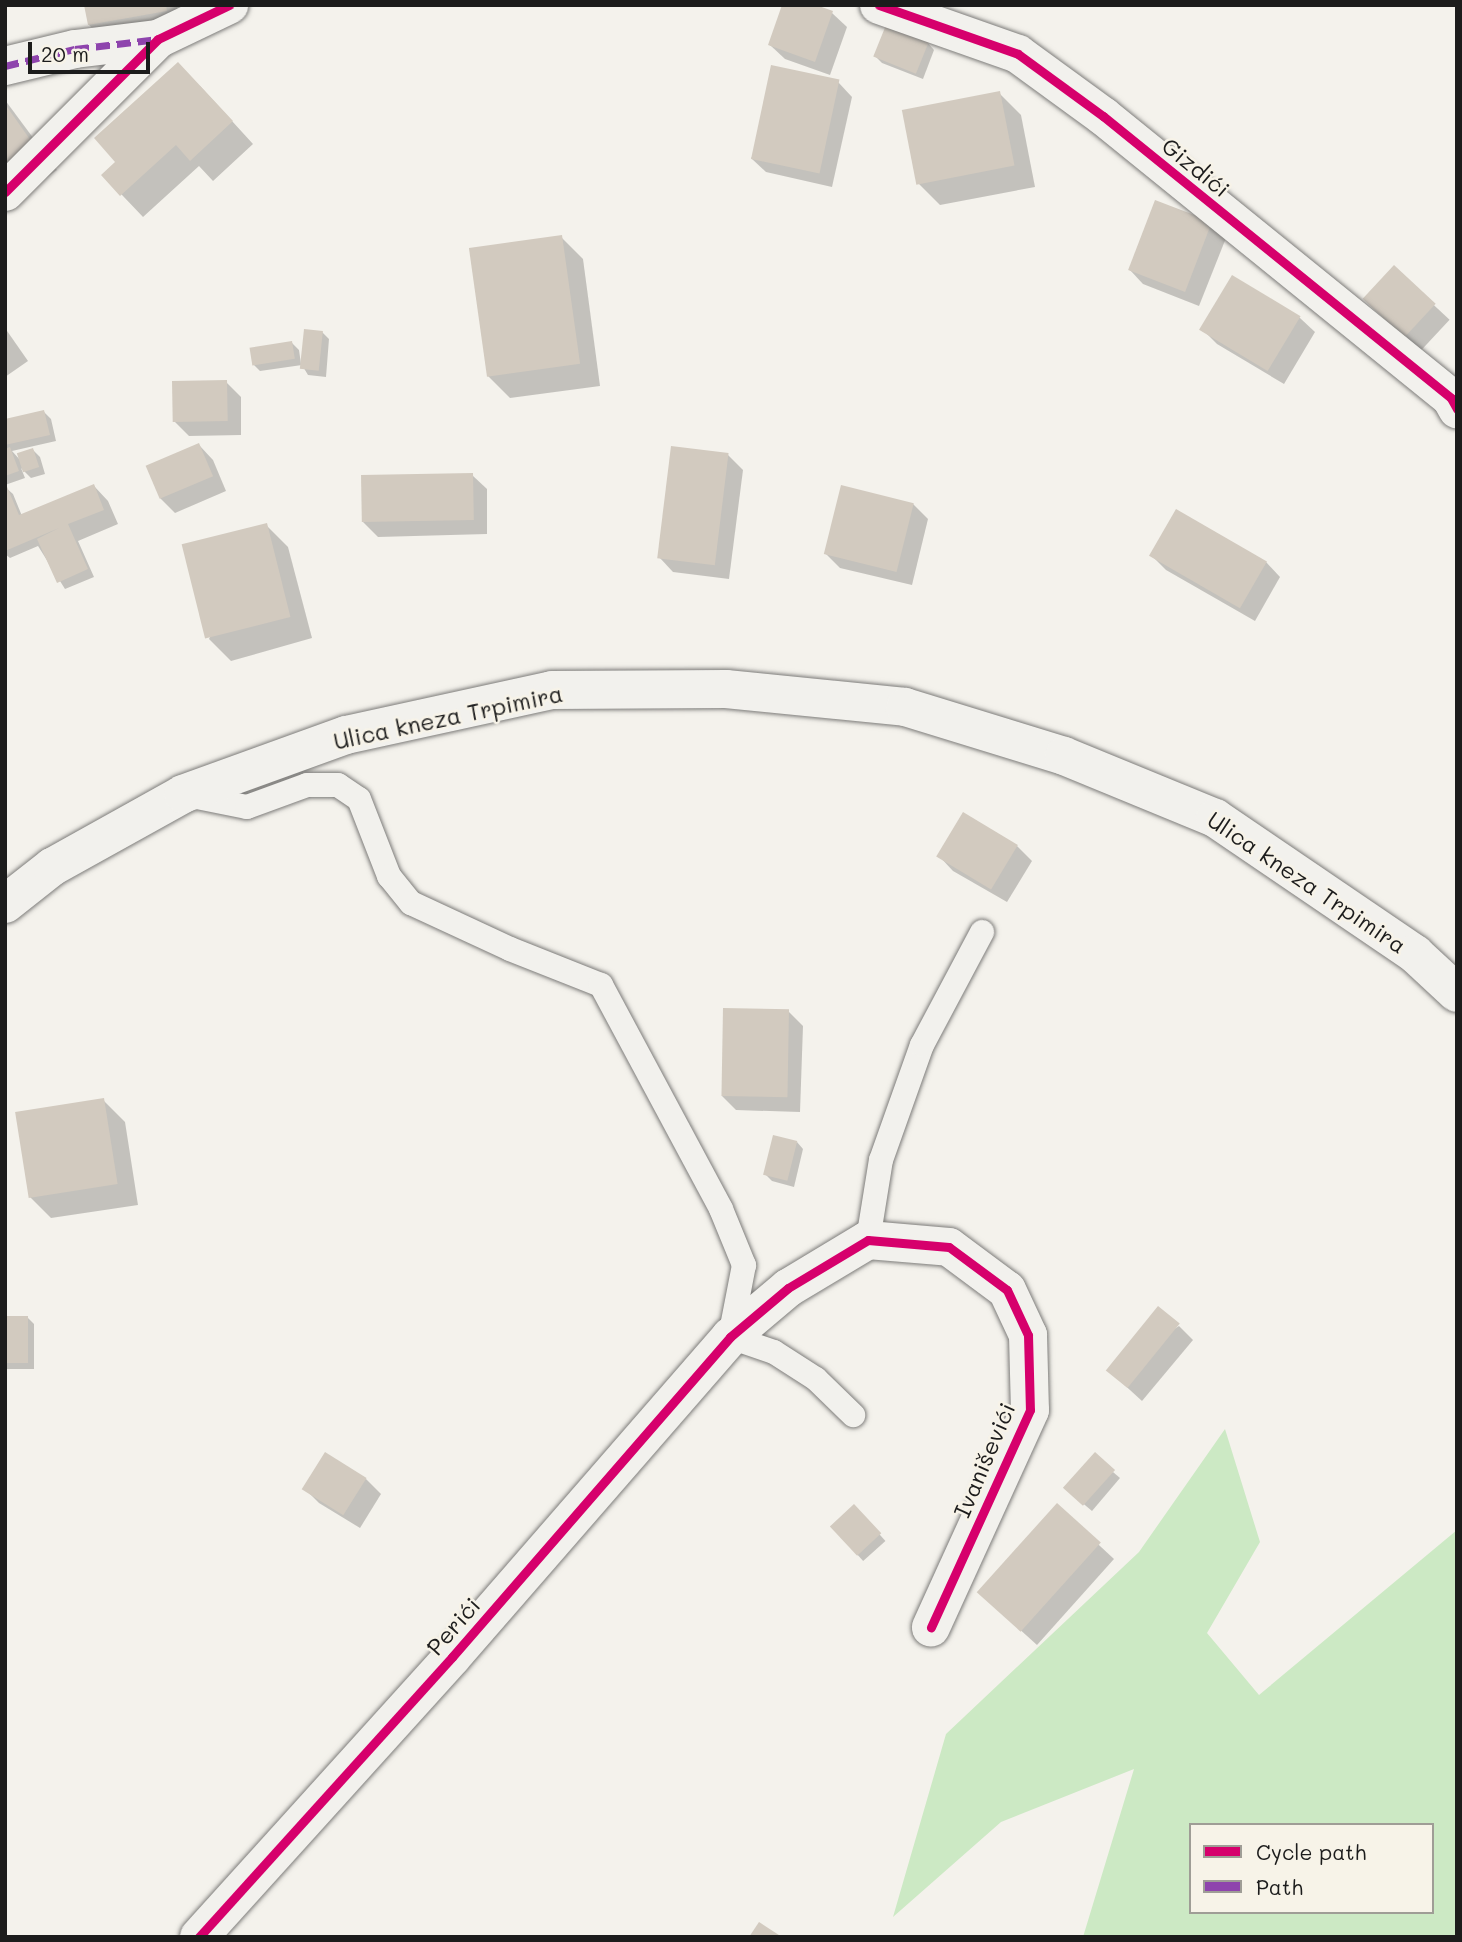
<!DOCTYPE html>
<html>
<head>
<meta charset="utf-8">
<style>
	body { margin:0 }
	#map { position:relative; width:1462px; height:1942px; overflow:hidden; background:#f4f2ec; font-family:Mali,sans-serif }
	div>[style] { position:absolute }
	.green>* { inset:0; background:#cce9c4 }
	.shadow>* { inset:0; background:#0003; transform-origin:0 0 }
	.building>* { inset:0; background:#d2cabf; transform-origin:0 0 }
	.roads { filter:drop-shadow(0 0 2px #7d7c7a) drop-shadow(0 0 2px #7d7c7a) }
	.lane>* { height:24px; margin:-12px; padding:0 12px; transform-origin:12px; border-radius:12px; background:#f2f1ed }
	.street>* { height:38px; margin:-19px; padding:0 19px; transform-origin:19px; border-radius:19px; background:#f2f1ed }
	.secondary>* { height:38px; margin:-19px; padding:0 19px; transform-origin:19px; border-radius:19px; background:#f2f1ed }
	.quiet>* { height:7px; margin-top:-3.5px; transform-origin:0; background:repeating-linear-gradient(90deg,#8e44ad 0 14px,transparent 0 21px) }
	.cycleway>* { height:9px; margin:-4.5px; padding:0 4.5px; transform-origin:4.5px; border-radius:4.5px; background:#d6006c }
	span { translate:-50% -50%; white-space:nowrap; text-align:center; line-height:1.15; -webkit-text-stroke:5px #f7f3e8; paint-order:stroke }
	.street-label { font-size:23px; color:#1c1c1c }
	.frame { position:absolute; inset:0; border:7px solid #1c1c1c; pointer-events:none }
	.legend { position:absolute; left:1189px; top:1823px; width:245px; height:91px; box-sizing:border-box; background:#f7f3e8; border:2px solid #9f9d96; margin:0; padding:9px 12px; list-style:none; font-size:21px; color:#1c1c1c }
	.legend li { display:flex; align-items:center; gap:14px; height:35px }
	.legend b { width:35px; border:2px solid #9f9d96 }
	.scale { position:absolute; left:28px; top:42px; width:122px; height:32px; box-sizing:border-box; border:4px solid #1c1c1c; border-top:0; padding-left:9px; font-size:21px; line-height:24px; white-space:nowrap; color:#1c1c1c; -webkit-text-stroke:5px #f7f3e8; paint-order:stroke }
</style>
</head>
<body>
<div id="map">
	<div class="green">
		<i style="clip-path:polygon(evenodd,1225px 1429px,1260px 1542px,1207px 1633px,1259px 1695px,1457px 1530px,1457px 1937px,1083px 1937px,1134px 1769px,1001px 1822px,893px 1917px,946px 1734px,1139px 1552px,1225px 1429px,1191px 1825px,1432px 1825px,1432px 1912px,1191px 1912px,1191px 1825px)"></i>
	</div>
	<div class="shadow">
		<i style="clip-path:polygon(86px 5px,177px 5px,180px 26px,104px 39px,89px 25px)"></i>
		<i style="clip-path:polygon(832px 13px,847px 27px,830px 75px,785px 59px,770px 45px)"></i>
		<i style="clip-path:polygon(928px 43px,934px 50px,923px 79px,882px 63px,875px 56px)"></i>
		<i style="clip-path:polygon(838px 82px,852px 97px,832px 187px,766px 172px,751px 158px)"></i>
		<i style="clip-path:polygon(200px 86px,253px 144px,213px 181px,199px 166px,143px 217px,103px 175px)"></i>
		<i style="clip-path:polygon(999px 93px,1021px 115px,1035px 187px,940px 205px,918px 183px)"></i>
		<i style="clip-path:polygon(5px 100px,57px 170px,5px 207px)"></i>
		<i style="clip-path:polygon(1211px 223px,1226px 238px,1199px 306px,1143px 284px,1129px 269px)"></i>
		<i style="clip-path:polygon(561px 237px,583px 259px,600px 386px,510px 398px,488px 376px)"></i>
		<i style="left:1394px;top:268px;width:76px;height:42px;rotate:43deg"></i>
		<i style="clip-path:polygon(1233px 278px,1300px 318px,1315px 332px,1284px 384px,1217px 344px,1202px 329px)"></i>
		<i style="clip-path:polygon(5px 328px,28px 361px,5px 377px)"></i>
		<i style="clip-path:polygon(322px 332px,329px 339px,326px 377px,308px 375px,302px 365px,260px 371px,253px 364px,292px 343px,299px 350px,301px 364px)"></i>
		<i style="clip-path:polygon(226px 382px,241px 397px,241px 435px,189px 436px,174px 421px)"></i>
		<i style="clip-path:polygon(44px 412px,51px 419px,56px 441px,12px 451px,21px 461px,33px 450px,40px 457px,45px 474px,31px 478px,21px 468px,25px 478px,5px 485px,5px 421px)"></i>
		<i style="clip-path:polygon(199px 445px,213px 460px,226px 491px,175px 513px,160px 498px)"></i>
		<i style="clip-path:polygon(728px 455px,743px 470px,729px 579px,673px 572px,659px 557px)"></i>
		<i style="clip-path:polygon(472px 475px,487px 489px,487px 534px,378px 537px,363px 522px)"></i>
		<i style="clip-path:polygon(94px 486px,108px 501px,118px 524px,78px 541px,94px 577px,65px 589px,38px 546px,10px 558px,5px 554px,5px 487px,13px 494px,22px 516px)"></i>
		<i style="clip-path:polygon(913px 504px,928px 519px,912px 585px,840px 568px,825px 553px)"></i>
		<i style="clip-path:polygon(266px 525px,288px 547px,312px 638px,231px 661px,209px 639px)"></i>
		<i style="clip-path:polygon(1151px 555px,1266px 562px,1280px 577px,1255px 621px,1166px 570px)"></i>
		<i style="clip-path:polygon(963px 814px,1017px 846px,1032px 861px,1007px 902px,953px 871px,939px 856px)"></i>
		<i style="clip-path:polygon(788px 1011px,803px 1026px,800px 1112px,736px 1110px,722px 1096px)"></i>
		<i style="clip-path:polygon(103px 1100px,125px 1122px,138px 1205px,51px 1218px,29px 1196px)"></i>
		<i style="clip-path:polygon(797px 1142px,803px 1149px,794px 1187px,772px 1181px,765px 1174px)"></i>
		<i style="clip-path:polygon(5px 1317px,27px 1317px,34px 1324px,34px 1369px,5px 1369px)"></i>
		<i style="clip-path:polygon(1179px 1326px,1193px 1340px,1142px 1401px,1108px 1370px)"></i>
		<i style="clip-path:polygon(1113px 1472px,1120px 1478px,1092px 1511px,1073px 1495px)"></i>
		<i style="clip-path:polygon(366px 1479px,381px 1494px,360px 1528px,319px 1503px,304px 1488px)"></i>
		<i style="left:854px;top:1506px;width:47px;height:30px;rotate:48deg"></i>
		<i style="clip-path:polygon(1057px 1506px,1114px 1559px,1037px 1645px,994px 1606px)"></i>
	</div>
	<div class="building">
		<i style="clip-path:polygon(84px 5px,166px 5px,167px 11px,88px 25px)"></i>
		<i style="clip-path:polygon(782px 5px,816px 5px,833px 11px,815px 62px,768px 45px)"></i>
		<i style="left:886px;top:25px;width:46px;height:34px;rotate:22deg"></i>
		<i style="clip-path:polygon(178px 62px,233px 121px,190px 161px,176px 145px,120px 196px,101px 175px,115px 162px,94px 138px)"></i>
		<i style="left:771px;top:65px;width:70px;height:96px;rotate:12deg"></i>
		<i style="left:1000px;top:91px;width:76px;height:100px;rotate:79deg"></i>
		<i style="clip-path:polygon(5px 104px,36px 148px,5px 170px)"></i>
		<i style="left:1155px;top:200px;width:61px;height:75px;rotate:21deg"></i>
		<i style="left:562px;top:235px;width:130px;height:94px;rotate:82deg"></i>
		<i style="left:1394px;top:265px;width:57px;height:46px;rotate:43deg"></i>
		<i style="left:1232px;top:275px;width:80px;height:64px;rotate:31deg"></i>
		<i style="left:304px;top:329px;width:19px;height:40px;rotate:6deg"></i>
		<i style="left:292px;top:341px;width:18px;height:43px;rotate:81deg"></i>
		<i style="left:227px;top:380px;width:41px;height:55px;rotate:89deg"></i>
		<i style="clip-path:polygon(44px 410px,50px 435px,5px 445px,5px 419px)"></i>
		<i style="left:199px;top:443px;width:36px;height:58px;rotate:67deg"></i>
		<i style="left:671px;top:446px;width:58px;height:113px;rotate:7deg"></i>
		<i style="clip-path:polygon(10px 447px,19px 471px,5px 476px,5px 449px)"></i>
		<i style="left:33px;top:448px;width:20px;height:17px;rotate:72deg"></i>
		<i style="left:473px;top:473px;width:47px;height:112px;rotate:89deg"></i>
		<i style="clip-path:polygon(5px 482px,19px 515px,94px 484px,104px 510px,68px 524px,88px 569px,57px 583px,37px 539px,59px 528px,5px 551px)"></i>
		<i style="left:841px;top:485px;width:75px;height:71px;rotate:14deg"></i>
		<i style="left:1176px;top:509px;width:105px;height:54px;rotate:30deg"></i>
		<i style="left:267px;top:523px;width:97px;height:88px;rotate:76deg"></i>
		<i style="left:963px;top:812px;width:64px;height:52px;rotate:31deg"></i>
		<i style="left:723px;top:1008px;width:66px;height:88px;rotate:1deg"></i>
		<i style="left:104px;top:1098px;width:87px;height:90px;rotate:81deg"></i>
		<i style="left:773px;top:1135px;width:25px;height:41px;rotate:14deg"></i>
		<i style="left:1158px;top:1306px;width:28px;height:83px;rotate:39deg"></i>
		<i style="left:5px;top:1316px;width:23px;height:47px"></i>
		<i style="left:325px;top:1452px;width:49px;height:44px;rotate:32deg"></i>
		<i style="left:1095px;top:1452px;width:27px;height:48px;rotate:42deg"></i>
		<i style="left:1057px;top:1503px;width:59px;height:120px;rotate:42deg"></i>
		<i style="left:854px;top:1504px;width:40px;height:33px;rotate:47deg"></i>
		<i style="clip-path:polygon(759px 1922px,782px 1937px,749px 1937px)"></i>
	</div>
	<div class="roads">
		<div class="lane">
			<i style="left:187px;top:795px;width:61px;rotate:11.3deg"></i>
			<i style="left:247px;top:807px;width:64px;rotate:-20.1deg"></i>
			<i style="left:307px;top:785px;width:31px"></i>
			<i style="left:338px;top:785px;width:25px;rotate:34deg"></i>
			<i style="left:359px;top:799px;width:83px;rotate:68.7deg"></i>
			<i style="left:389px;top:876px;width:35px;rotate:51deg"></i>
			<i style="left:411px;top:903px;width:109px;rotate:24.9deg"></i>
			<i style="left:510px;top:949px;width:98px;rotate:21.6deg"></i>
			<i style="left:601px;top:985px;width:254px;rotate:61.8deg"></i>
			<i style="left:721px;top:1209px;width:61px;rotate:67.7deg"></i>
			<i style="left:744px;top:1265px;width:73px;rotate:101deg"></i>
			<i style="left:730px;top:1337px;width:46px;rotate:18.8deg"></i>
			<i style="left:774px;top:1352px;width:50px;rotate:32.7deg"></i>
			<i style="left:816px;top:1379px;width:52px;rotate:44.2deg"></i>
			<i style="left:868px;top:1240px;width:81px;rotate:-80.8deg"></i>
			<i style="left:881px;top:1160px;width:122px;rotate:-70.4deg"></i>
			<i style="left:922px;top:1045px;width:128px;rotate:-62deg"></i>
		</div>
		<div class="street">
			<i style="left:879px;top:5px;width:147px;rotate:19.4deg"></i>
			<i style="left:1018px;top:54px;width:105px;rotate:36.1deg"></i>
			<i style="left:1103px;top:116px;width:448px;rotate:39deg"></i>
			<i style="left:1451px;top:398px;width:13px;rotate:61deg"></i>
			<i style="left:5px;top:66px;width:72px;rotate:-13.7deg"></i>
			<i style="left:75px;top:49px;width:84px;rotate:-6.9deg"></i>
			<i style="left:5px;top:192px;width:216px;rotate:-45deg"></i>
			<i style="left:158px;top:39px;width:79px;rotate:-25.6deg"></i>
			<i style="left:199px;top:1937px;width:377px;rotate:-47.9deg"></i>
			<i style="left:452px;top:1657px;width:424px;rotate:-49deg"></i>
			<i style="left:730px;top:1337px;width:76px;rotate:-40.2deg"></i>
			<i style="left:788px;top:1288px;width:93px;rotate:-31deg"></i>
			<i style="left:868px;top:1240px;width:81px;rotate:4.9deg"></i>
			<i style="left:949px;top:1247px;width:72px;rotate:36.6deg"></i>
			<i style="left:1007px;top:1290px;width:50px;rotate:65deg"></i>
			<i style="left:1028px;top:1335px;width:75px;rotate:88.5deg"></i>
			<i style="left:1030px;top:1410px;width:239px;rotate:114.5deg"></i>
		</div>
		<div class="secondary">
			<i style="left:5px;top:904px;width:60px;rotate:-38.2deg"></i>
			<i style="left:52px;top:867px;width:150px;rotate:-29.1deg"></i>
			<i style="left:183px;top:794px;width:173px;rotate:-19.9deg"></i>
			<i style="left:346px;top:735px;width:211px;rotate:-12.3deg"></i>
			<i style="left:552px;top:690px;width:174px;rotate:-0.3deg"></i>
			<i style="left:726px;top:689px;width:180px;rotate:5.7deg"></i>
			<i style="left:905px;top:707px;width:166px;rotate:17.1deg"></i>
			<i style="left:1064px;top:756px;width:163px;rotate:22.3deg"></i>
			<i style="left:1215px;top:818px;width:242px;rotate:34.2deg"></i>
			<i style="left:1415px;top:954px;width:57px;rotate:42.9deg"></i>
		</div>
	</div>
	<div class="quiet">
		<i style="left:5px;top:66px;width:72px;rotate:-13.7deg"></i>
		<i style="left:75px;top:49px;width:84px;rotate:-6.9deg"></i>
	</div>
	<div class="cycleway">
		<i style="left:879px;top:5px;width:147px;rotate:19.4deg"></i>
		<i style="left:1018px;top:54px;width:105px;rotate:36.1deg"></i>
		<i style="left:1103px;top:116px;width:448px;rotate:39deg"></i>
		<i style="left:1451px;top:398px;width:13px;rotate:61deg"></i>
		<i style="left:5px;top:192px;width:216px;rotate:-45deg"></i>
		<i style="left:158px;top:39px;width:79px;rotate:-25.6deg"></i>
		<i style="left:199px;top:1937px;width:377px;rotate:-47.9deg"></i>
		<i style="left:452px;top:1657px;width:424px;rotate:-49deg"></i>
		<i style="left:730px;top:1337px;width:76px;rotate:-40.2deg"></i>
		<i style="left:788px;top:1288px;width:93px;rotate:-31deg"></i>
		<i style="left:868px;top:1240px;width:81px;rotate:4.9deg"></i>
		<i style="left:949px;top:1247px;width:72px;rotate:36.6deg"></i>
		<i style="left:1007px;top:1290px;width:50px;rotate:65deg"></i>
		<i style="left:1028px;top:1335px;width:75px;rotate:88.5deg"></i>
		<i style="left:1030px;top:1410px;width:239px;rotate:114.5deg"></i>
	</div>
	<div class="street-label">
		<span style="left:1196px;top:167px;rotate:39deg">Gizdići</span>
		<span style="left:448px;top:717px;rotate:-12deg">Ulica kneza Trpimira</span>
		<span style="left:1307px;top:882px;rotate:34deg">Ulica kneza Trpimira</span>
		<span style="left:984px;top:1460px;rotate:-67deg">Ivaniševići</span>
		<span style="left:453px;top:1626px;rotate:-49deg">Perići</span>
	</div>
	<div class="frame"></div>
	<ul class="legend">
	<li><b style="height:9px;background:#d6006c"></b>Cycle path</li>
	<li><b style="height:9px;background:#8e44ad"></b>Path</li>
	</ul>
	<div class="scale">20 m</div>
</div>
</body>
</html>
